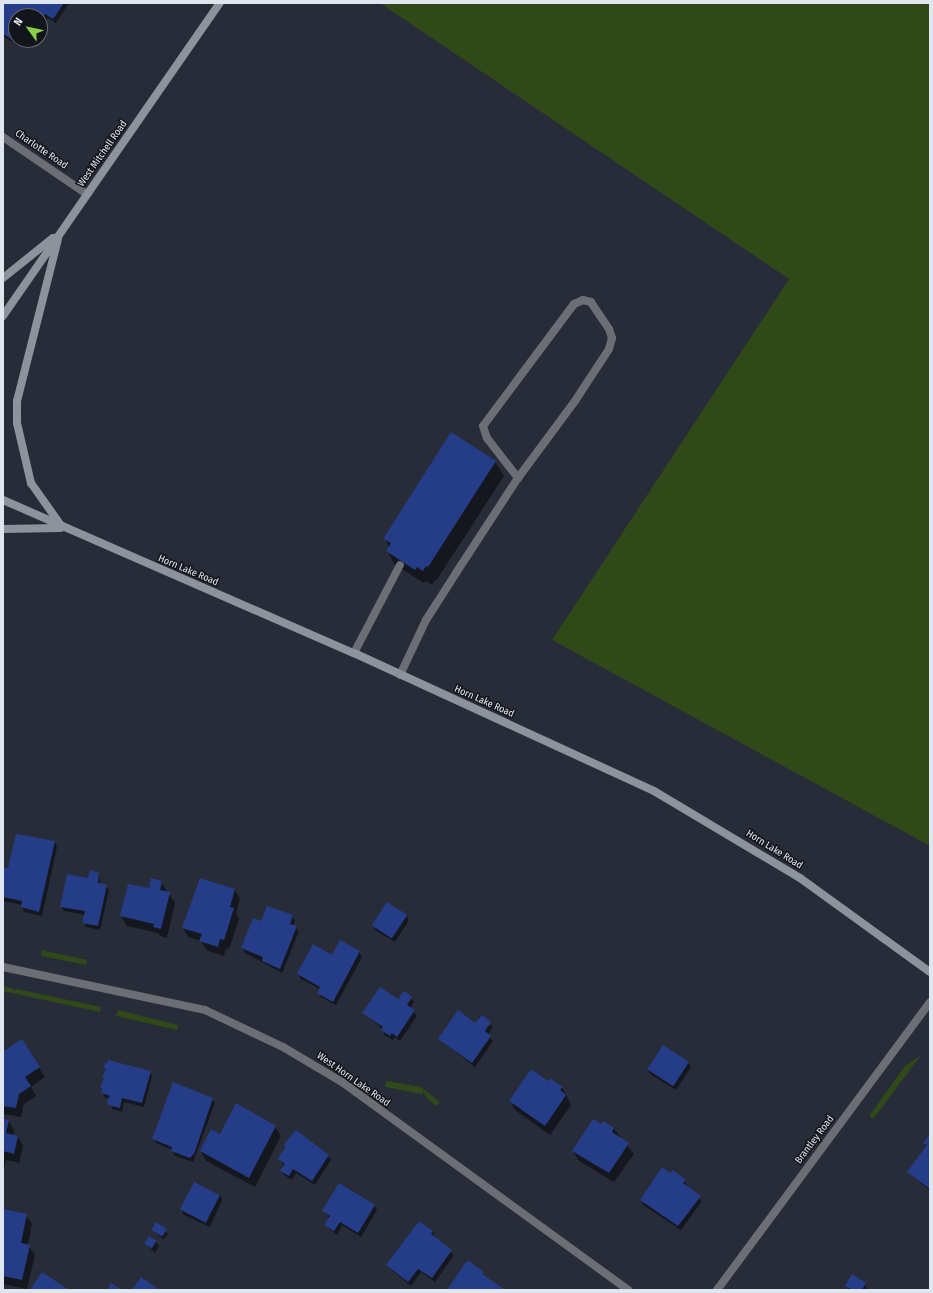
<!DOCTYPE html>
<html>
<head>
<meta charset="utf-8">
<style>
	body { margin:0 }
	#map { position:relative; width:933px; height:1293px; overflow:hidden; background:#272c38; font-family:"Fira Sans Condensed",sans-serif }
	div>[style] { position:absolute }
	.green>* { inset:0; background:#304918 }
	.shadow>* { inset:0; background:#0007; transform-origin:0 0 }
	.building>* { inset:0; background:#253d88; transform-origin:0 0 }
	.lane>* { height:8px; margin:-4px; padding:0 4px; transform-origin:4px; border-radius:4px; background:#6b6e74 }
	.street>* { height:8px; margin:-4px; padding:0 4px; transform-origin:4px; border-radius:4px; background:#6b6e74 }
	.secondary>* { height:8px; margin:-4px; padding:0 4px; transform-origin:4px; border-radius:4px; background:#8e929c }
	span { translate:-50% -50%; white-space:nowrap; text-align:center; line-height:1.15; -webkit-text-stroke:3px #12151a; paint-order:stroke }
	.street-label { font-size:10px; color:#e1e5ed }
	.frame { position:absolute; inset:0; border:4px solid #e1e5ed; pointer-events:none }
	.north { position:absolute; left:8px; top:8px; width:40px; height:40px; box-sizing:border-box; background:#12151a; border:1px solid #65686e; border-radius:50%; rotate:303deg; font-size:11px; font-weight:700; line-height:16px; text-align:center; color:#e1e5ed }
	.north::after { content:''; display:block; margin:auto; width:14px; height:18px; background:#8cce45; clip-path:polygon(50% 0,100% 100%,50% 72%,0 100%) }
</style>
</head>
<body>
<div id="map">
	<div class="green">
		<i style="clip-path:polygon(380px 3px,930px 3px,930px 846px,552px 640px,789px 279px)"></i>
		<i style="clip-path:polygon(42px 950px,87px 960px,86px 965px,41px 956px)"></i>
		<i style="clip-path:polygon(3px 986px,14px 989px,14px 991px,17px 989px,101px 1007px,100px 1012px,3px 991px)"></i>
		<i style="clip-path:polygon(118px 1010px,178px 1025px,177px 1030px,116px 1016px)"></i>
		<i style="clip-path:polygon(921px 1055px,873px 1119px,869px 1116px,905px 1066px)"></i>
		<i style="clip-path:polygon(386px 1081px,421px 1087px,440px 1102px,436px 1106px,425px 1096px,424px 1091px,422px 1094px,385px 1087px)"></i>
	</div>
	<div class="shadow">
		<i style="clip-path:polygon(3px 3px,69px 3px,56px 23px,48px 18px,40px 30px,40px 16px,16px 16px,16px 40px,21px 40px,17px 45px,3px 36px)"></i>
		<i style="clip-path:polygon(495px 462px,504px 476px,436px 581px,435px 580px,432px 585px,426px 581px,424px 583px,395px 565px,387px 551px,389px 547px,385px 539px)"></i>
		<i style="clip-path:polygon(55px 842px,57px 847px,42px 916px,24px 912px,22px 905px,3px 901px,3px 875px)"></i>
		<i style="clip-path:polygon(99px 873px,100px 884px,106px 886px,109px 890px,100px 930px,86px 927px,84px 922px,85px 915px,64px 911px,61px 907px,89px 879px)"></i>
		<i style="clip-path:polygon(161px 882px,175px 903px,167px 938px,160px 936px,158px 933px,127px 926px,121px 916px)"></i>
		<i style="clip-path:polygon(235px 890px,240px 899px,236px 913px,239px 919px,229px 949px,226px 948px,224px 956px,206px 950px,201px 941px,188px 937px,183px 928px)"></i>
		<i style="clip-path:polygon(406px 915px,409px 920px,395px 942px,376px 931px,373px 926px)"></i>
		<i style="clip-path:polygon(292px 916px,295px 921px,293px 926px,299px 931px,282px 973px,245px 953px,242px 948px,262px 922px)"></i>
		<i style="clip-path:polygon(359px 952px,362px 957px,336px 1005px,321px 997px,318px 992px,320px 989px,301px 979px,298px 974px,332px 956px)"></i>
		<i style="clip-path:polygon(411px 998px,414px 1002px,410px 1008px,417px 1016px,400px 1041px,395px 1037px,393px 1040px,384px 1035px,383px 1029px,363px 1013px)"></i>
		<i style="clip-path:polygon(480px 1016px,493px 1027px,488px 1035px,493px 1041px,475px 1067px,439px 1039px,475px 1024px)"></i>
		<i style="clip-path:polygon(22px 1040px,45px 1077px,31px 1087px,36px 1096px,24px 1104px,21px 1117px,3px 1114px,3px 1051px)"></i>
		<i style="clip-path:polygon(663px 1046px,688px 1062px,691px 1067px,676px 1090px,650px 1074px,648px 1069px)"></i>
		<i style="clip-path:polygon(105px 1069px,150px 1071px,152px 1076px,144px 1107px,124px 1102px,122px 1112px,112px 1109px,110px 1099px,105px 1098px,101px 1088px,105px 1080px)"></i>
		<i style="clip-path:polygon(549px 1083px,562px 1087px,571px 1105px,550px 1135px,515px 1110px,510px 1101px)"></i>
		<i style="clip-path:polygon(212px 1099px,215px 1103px,193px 1162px,175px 1156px,172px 1150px,156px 1143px,153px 1139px)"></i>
		<i style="clip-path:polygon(3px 1120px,9px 1121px,14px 1131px,13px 1136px,18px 1137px,23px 1146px,19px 1163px,6px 1160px,3px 1175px)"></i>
		<i style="clip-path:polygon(601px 1126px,614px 1129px,634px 1154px,614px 1182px,579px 1161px,573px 1151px)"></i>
		<i style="clip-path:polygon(275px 1127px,281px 1136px,255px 1187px,206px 1161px,201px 1151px,221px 1135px)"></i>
		<i style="clip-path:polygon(930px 1136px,930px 1191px,908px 1172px,927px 1147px,925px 1143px)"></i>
		<i style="clip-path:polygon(328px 1155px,331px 1160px,315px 1185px,296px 1173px,292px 1180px,284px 1175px,281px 1171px,285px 1166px,279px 1159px)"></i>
		<i style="clip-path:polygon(671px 1175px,685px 1181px,687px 1187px,702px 1201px,681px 1230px,643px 1205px,641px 1200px)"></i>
		<i style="clip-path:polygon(339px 1184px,375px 1206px,377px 1210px,361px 1237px,342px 1225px,337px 1235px,325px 1225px,330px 1218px,323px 1211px)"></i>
		<i style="clip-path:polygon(220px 1195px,222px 1200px,210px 1227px,184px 1215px,181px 1210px)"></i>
		<i style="clip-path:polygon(3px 1210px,26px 1215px,32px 1224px,28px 1245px,35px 1255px,27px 1289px,3px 1284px)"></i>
		<i style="clip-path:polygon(420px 1223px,433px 1232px,434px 1238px,454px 1255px,435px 1282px,421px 1272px,411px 1286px,387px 1266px)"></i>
		<i style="left:157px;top:1224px;width:15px;height:7px;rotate:42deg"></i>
		<i style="clip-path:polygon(156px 1242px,159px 1246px,155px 1253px,145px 1243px)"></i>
		<i style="clip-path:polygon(865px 1284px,867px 1290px,849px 1290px,846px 1286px)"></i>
	</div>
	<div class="building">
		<i style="clip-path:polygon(3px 3px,64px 3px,53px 19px,45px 14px,40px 22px,40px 16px,16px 16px,15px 41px,3px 34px)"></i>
		<i style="clip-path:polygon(451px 432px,496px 461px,428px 567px,426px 566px,423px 571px,417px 567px,415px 570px,386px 551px,391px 543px,383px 539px)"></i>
		<i style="clip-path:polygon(16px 834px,55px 841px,39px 912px,21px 907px,22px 901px,3px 897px,3px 870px,4px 867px,8px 868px)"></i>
		<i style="clip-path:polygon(90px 870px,99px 873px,98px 883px,107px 885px,98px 926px,82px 923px,85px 911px,60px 907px,67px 874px,88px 878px)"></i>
		<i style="clip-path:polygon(151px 878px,162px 881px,160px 890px,170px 892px,161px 929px,153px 927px,154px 924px,120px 916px,128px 884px,149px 888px)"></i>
		<i style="clip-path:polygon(200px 878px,235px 889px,230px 907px,234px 908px,224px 940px,220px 939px,218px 947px,199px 941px,202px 934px,182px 928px)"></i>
		<i style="left:387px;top:902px;width:24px;height:28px;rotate:33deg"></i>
		<i style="clip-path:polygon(267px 906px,293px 915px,290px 924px,297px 926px,280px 969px,262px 961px,263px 957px,241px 948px,253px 918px,261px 921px)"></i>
		<i style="clip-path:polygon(340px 940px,360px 951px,333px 1002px,317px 993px,320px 987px,297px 974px,313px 944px,332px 955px)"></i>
		<i style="clip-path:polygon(380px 987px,398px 999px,404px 991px,412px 997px,407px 1005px,415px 1010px,397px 1037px,392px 1033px,390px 1036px,381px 1030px,383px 1027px,362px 1013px)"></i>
		<i style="clip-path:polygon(458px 1010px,475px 1023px,482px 1015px,491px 1022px,485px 1031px,491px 1036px,472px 1063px,438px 1039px)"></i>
		<i style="clip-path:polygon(22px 1039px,40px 1067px,25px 1077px,31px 1086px,19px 1094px,16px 1108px,3px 1106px,3px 1048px,5px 1050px)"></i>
		<i style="left:663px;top:1045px;width:31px;height:29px;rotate:33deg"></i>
		<i style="clip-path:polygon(108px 1060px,151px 1071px,142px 1103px,122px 1098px,120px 1108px,108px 1105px,107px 1100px,110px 1096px,101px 1093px,102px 1088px,100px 1088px,104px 1078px,102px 1078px,106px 1069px,104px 1069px,105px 1063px,107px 1064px)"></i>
		<i style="clip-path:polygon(531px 1069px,548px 1081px,551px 1079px,563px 1087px,560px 1090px,566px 1095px,545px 1126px,509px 1101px)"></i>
		<i style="clip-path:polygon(173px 1082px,213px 1098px,194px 1154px,190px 1158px,171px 1151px,172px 1147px,152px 1139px)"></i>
		<i style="clip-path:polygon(236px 1103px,276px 1126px,249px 1178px,200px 1151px,211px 1129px,220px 1134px)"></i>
		<i style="clip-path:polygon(3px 1119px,9px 1120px,6px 1133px,18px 1136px,14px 1154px,3px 1151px)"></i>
		<i style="clip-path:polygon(593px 1119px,601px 1124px,604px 1121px,614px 1128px,612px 1132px,629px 1143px,609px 1173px,572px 1151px)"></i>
		<i style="clip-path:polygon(296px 1130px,329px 1155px,312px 1181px,293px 1169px,289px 1176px,280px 1171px,285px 1164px,278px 1159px,286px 1146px,284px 1144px)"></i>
		<i style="clip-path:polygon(930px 1134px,930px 1189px,907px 1172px,927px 1145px,923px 1143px)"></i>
		<i style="clip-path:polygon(662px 1167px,670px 1173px,673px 1170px,686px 1180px,683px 1183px,701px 1196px,678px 1226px,640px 1200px)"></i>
		<i style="left:194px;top:1182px;width:29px;height:31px;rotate:27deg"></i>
		<i style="clip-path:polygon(339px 1183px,375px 1205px,358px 1233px,340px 1222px,334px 1231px,324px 1225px,330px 1216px,322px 1211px)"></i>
		<i style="clip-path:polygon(3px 1209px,27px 1214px,21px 1243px,30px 1245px,22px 1280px,3px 1276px)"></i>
		<i style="clip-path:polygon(419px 1221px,433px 1231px,431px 1234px,452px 1250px,432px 1278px,418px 1269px,408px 1282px,386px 1265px)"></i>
		<i style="left:156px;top:1222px;width:13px;height:9px;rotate:32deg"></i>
		<i style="left:149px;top:1236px;width:9px;height:9px;rotate:32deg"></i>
		<i style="clip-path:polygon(469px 1261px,484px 1272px,482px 1274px,505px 1290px,447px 1290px,466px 1262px)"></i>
		<i style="clip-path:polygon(42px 1272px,69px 1290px,30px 1290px)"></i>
		<i style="clip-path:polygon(852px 1274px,866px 1283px,862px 1290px,852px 1290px,845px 1286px)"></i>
		<i style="clip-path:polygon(141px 1277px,160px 1290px,132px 1290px)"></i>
		<i style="clip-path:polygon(111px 1283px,122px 1290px,107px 1290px)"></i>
	</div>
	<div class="lane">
		<i style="left:354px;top:653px;width:99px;rotate:-62.4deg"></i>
		<i style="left:400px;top:675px;width:61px;rotate:-64.7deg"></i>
		<i style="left:426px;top:620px;width:56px;rotate:-57.4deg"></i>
		<i style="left:456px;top:573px;width:113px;rotate:-56.9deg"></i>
		<i style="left:518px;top:478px;width:96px;rotate:-53.5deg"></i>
		<i style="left:575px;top:401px;width:62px;rotate:-56.8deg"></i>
		<i style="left:609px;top:349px;width:11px;rotate:-75deg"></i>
		<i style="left:612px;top:338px;width:9px;rotate:-108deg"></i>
		<i style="left:609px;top:329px;width:32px;rotate:-124deg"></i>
		<i style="left:591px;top:302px;width:8px;rotate:-166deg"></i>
		<i style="left:583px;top:300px;width:10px;rotate:156deg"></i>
		<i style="left:574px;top:304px;width:152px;rotate:126.7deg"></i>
		<i style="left:483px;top:426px;width:13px;rotate:72deg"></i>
		<i style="left:487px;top:438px;width:51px;rotate:52.2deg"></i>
	</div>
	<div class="street">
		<i style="left:3px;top:137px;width:102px;rotate:34.2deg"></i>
		<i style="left:3px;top:967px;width:207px;rotate:12deg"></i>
		<i style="left:205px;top:1010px;width:86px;rotate:25.4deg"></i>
		<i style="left:283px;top:1047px;width:69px;rotate:30.7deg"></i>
		<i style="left:342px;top:1082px;width:354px;rotate:36deg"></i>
		<i style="left:717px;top:1290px;width:358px;rotate:-53.5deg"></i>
	</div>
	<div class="secondary">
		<i style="left:58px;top:239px;width:167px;rotate:104.2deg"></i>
		<i style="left:17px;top:401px;width:22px;rotate:90deg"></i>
		<i style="left:17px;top:423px;width:62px;rotate:76.9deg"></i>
		<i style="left:31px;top:483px;width:54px;rotate:54.8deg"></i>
		<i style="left:3px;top:278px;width:64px;rotate:-38.7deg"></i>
		<i style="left:3px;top:316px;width:381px;rotate:-55.3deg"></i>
		<i style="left:3px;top:500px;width:383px;rotate:23.6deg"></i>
		<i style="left:354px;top:653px;width:330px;rotate:24.7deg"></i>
		<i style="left:654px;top:791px;width:170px;rotate:30.8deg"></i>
		<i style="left:800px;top:878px;width:160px;rotate:35.9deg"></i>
		<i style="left:3px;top:529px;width:57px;rotate:-1deg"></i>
	</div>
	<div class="street-label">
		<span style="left:41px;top:150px;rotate:34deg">Charlotte Road</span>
		<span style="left:103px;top:154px;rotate:-55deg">West Mitchell Road</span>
		<span style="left:188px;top:571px;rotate:23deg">Horn Lake Road</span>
		<span style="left:484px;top:702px;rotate:24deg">Horn Lake Road</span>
		<span style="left:774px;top:850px;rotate:32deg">Horn Lake Road</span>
		<span style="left:353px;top:1080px;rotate:35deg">West Horn Lake Road</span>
		<span style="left:815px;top:1140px;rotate:-53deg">Brantley Road</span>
	</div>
	<div class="frame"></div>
	<div class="north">N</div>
</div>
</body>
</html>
